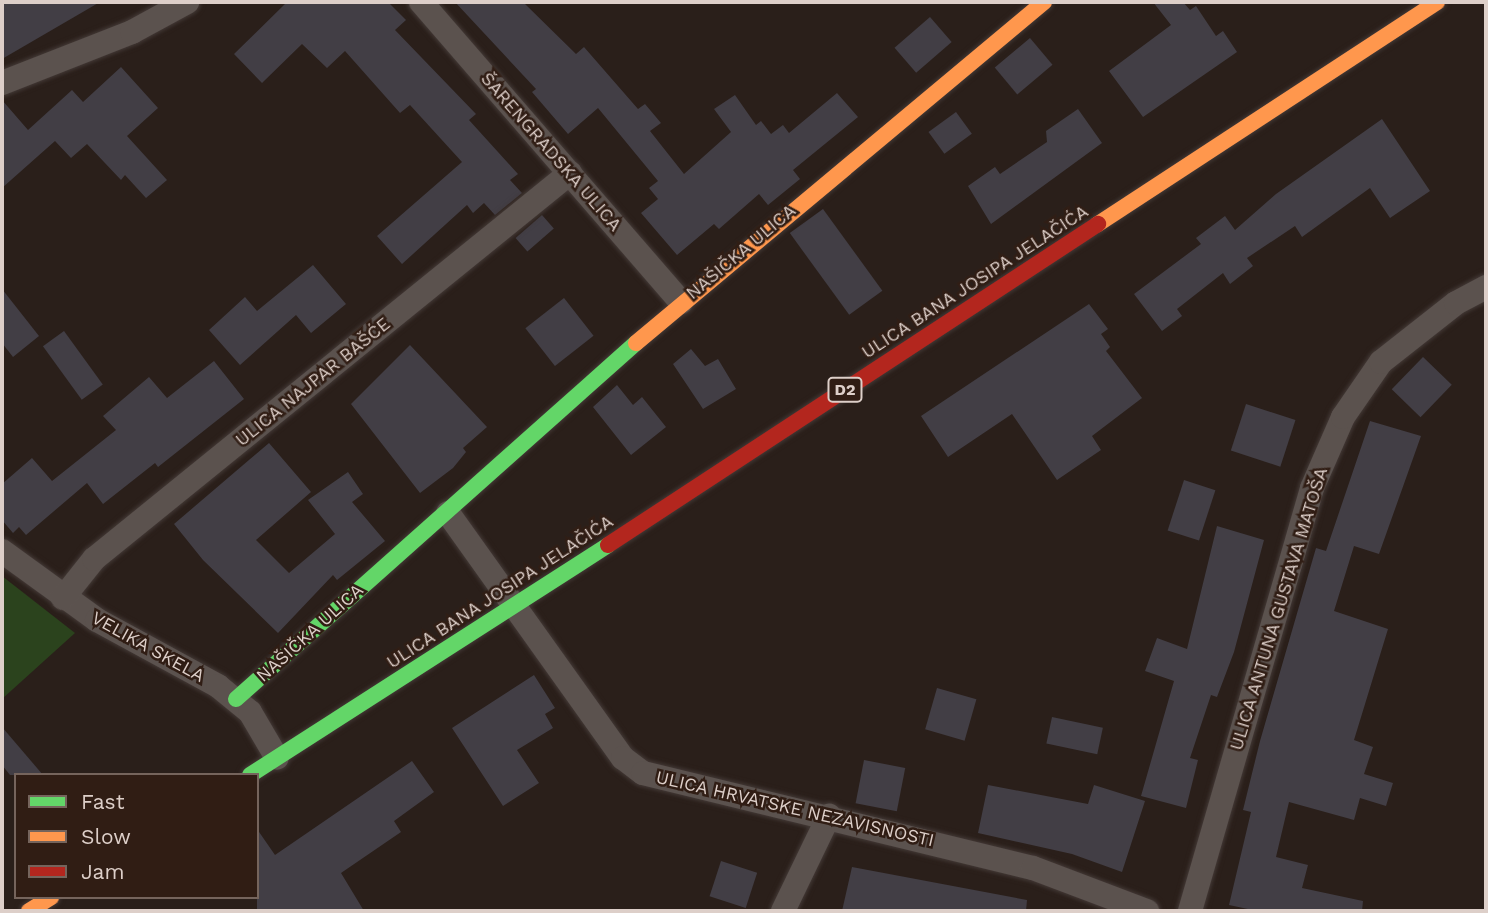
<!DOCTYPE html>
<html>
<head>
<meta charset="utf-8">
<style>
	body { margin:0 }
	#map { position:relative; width:1488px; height:913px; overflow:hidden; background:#2a1f1a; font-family:"Work Sans",sans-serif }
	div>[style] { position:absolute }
	.green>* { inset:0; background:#2b431d }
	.building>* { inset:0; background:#423e45; transform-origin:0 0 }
	.roads { filter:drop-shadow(0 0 2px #433936) drop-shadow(0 0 2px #433936) }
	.street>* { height:24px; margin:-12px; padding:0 12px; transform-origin:12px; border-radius:12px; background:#5b524e }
	.fast>* { height:16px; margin:-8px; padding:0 8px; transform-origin:8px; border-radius:8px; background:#63d668 }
	.slow>* { height:16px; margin:-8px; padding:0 8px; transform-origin:8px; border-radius:8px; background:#ff974d }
	.jam>* { height:16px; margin:-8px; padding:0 8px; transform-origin:8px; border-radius:8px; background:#b3261e }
	span { translate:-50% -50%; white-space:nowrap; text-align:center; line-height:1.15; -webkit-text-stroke:5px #301d14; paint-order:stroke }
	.shield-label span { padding:2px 5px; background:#301d14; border:2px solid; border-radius:5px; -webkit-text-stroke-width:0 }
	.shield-label { font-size:16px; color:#ddcfc9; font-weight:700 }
	.street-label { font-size:18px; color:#ddcfc9 }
	.frame { position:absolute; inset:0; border:4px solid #ddcfc9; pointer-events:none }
	.legend { position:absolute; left:14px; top:773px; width:245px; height:126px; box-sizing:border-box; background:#301d14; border:2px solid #75645c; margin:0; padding:9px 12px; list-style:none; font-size:21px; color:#ddcfc9 }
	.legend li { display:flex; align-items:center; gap:14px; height:35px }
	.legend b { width:35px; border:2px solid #75645c }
</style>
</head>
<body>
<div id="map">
	<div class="green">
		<i style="clip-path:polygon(2px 576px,75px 633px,2px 699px)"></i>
	</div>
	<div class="building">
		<i style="clip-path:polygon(2px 2px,100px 2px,2px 59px)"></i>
		<i style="clip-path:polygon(287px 2px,388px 2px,406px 20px,395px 30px,476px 114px,469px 120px,518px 174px,510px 180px,522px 193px,495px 215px,484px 203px,473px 213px,467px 205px,402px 264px,377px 236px,462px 162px,410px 105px,400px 113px,345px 51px,327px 68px,302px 44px,262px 83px,234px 54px)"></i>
		<i style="clip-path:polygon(455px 2px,523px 2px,576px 54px,584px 47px,638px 109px,645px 104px,661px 123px,650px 131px,684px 174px,731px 132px,714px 109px,735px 95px,756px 125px,761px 121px,771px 134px,783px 125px,789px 133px,837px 93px,858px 117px,793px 170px,800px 179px,768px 205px,759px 194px,719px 229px,714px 224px,677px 255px,641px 213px,658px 199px,649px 188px,658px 181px,598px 108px,568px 134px,532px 92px,536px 89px)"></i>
		<i style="clip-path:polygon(1153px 2px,1183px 2px,1190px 10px,1196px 6px,1216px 36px,1223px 31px,1237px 52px,1143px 117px,1109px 71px,1171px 25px)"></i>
		<i style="left:930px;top:17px;width:33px;height:47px;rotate:49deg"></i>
		<i style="left:1030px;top:38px;width:35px;height:46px;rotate:50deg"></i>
		<i style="clip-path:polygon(121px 67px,158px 108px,127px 136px,167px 180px,146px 198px,125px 175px,121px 180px,87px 144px,71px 158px,55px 141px,2px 188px,2px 100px,28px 130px,72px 90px,83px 102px)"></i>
		<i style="clip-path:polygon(1078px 109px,1102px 143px,991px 224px,968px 186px,995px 167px,1000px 174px,1047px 142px,1046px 131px)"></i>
		<i style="left:956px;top:112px;width:27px;height:34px;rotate:54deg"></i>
		<i style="clip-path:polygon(1382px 119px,1430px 191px,1390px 218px,1370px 188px,1302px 237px,1295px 226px,1247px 258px,1253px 266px,1230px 284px,1223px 273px,1177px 309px,1182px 316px,1162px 331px,1134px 294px,1201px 244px,1196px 238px,1225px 216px,1235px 230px,1276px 194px)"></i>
		<i style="left:823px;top:209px;width:101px;height:41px;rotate:54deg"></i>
		<i style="left:542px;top:215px;width:18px;height:35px;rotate:49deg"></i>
		<i style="clip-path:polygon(313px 265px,346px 304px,311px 333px,296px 315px,240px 365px,209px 330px,245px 297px,257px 311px)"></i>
		<i style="clip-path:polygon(2px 289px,39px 336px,13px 357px,2px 343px)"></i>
		<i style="left:564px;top:298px;width:48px;height:49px;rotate:52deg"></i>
		<i style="clip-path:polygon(1089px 304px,1108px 329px,1101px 334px,1110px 347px,1106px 351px,1142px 398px,1092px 436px,1101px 450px,1057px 480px,1012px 414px,948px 457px,921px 416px)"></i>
		<i style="left:64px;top:331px;width:66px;height:26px;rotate:54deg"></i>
		<i style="clip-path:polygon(410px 345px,487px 427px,463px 448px,466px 452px,453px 468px,420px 493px,351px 404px)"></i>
		<i style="clip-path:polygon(691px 349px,705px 366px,718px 359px,736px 389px,703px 409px,673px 364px)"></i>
		<i style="left:1423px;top:357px;width:40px;height:45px;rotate:44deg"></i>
		<i style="clip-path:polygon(214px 361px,244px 399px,158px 467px,155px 463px,103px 504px,87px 483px,26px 535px,19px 527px,13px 533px,2px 520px,2px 484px,32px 458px,52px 481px,116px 430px,103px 416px,149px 377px,167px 398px)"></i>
		<i style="clip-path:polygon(617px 385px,633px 405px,642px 397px,666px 427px,631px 455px,593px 407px)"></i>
		<i style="left:1246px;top:404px;width:52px;height:49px;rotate:18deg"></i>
		<i style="clip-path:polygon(1370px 421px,1421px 436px,1379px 554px,1354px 546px,1334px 611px,1388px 629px,1354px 740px,1373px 747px,1364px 774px,1393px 783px,1386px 806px,1360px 798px,1354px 820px,1289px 802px,1276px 857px,1308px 865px,1302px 888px,1363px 901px,1362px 911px,1257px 911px,1229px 905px,1251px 812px,1243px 810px,1260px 741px,1316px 548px,1326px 551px)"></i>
		<i style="clip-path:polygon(269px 443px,311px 492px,256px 540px,289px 573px,335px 534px,308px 500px,348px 472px,363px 494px,352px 502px,385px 541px,337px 580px,333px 575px,278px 633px,203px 560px,174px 524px)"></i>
		<i style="left:1184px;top:480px;width:33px;height:53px;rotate:18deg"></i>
		<i style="clip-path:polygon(1217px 526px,1264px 540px,1234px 652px,1217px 697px,1211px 695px,1190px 758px,1198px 760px,1186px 808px,1141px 796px,1174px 681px,1145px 671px,1157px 638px,1187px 649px)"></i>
		<i style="clip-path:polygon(534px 675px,555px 708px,545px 714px,553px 728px,517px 750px,539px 783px,503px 806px,452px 728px)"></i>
		<i style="left:937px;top:688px;width:41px;height:43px;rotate:16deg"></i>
		<i style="left:1052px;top:717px;width:52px;height:27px;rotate:12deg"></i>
		<i style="clip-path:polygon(2px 727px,43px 775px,10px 775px,2px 765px)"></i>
		<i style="left:864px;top:760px;width:42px;height:44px;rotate:11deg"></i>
		<i style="clip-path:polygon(412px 761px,434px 792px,394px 821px,401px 832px,341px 873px,364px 911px,257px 911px,257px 829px,275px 855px)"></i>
		<i style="clip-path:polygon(988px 785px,1088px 804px,1094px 785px,1145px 801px,1122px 872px,1072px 854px,978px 833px)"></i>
		<i style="left:721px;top:861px;width:38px;height:37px;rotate:18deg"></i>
		<i style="clip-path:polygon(852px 867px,1027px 900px,1026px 911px,842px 911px)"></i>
	</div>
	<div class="roads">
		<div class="street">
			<i style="left:421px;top:2px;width:397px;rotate:49.1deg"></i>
			<i style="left:2px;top:83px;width:140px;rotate:-21.4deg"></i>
			<i style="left:132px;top:32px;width:63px;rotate:-28.6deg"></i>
			<i style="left:448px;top:513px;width:301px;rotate:54.5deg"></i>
			<i style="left:623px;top:758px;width:25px;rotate:37deg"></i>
			<i style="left:643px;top:773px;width:401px;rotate:13.7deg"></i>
			<i style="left:1033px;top:868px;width:122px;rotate:20.7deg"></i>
			<i style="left:2px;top:551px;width:117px;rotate:36deg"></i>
			<i style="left:97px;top:620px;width:138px;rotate:28.6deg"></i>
			<i style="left:218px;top:686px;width:41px;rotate:39.1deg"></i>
			<i style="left:250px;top:712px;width:53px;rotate:59.6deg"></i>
			<i style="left:63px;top:598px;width:50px;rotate:-51.5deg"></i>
			<i style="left:94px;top:559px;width:613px;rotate:-39.04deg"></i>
			<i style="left:783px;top:911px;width:106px;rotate:-64.2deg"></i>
			<i style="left:1190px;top:911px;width:440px;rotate:-73.9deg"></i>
			<i style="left:1312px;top:488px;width:77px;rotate:-66.4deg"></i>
			<i style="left:1343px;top:417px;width:67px;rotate:-55.4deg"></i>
			<i style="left:1381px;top:362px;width:95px;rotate:-38.2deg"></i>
			<i style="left:1456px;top:303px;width:34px;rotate:-28deg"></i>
		</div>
		<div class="fast">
			<i style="left:236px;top:699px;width:535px;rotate:-41.67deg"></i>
			<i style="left:250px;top:775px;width:426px;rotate:-32.7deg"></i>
		</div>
		<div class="slow">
			<i style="left:1098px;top:224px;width:405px;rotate:-33.2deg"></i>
			<i style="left:636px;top:343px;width:532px;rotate:-39.89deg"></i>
			<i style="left:29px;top:911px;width:26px;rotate:-32deg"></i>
		</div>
		<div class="jam">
			<i style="left:608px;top:545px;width:586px;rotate:-33.23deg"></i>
		</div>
	</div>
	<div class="shield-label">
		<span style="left:845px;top:390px">D2</span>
	</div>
	<div class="street-label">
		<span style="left:551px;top:152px;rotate:49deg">ŠARENGRADSKA ULICA</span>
		<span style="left:741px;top:252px;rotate:-40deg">NAŠIČKA ULICA</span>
		<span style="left:975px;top:282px;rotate:-33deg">ULICA BANA JOSIPA JELAČIĆA</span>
		<span style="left:313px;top:382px;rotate:-39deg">ULICA NAJPAR BAŠĆE</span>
		<span style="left:500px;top:592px;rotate:-33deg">ULICA BANA JOSIPA JELAČIĆA</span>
		<span style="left:1279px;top:609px;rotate:-73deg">ULICA ANTUNA GUSTAVA MATOŠA</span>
		<span style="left:310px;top:633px;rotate:-42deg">NAŠIČKA ULICA</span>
		<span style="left:148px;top:647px;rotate:29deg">VELIKA SKELA</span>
		<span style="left:795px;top:809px;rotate:13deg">ULICA HRVATSKE NEZAVISNOSTI</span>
	</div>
	<div class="frame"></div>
	<ul class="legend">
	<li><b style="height:9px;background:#63d668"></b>Fast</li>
	<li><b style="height:9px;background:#ff974d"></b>Slow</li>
	<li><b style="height:9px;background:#b3261e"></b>Jam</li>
	</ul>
</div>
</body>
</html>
